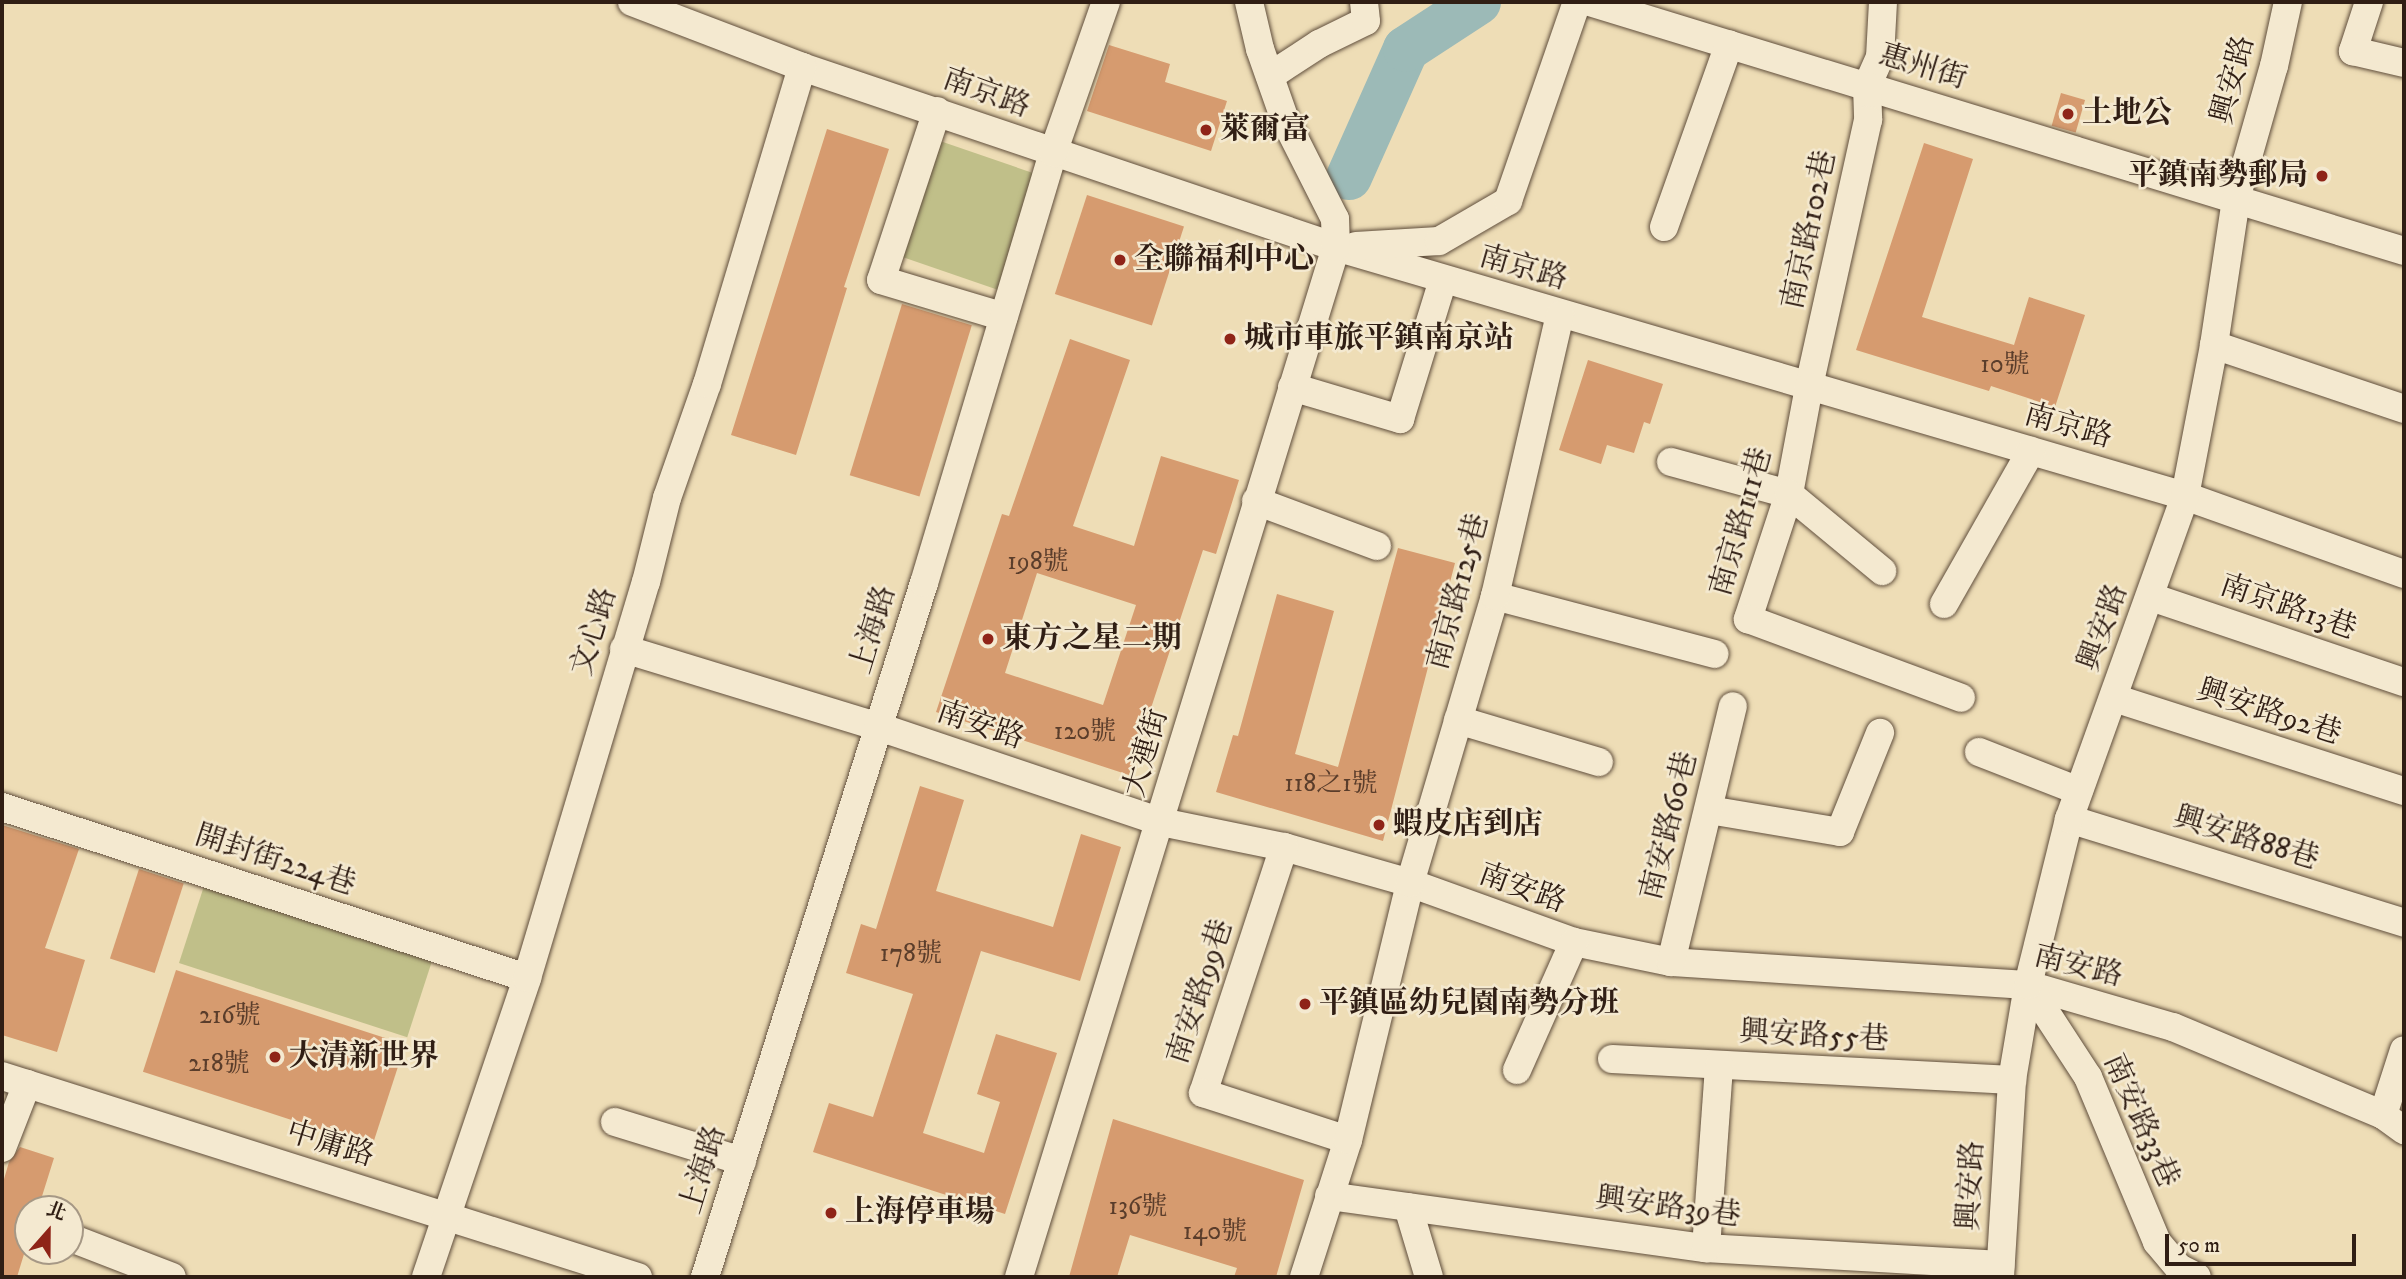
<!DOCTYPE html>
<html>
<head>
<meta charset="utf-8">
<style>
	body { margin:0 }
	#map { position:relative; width:2406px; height:1279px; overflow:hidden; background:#eeddb6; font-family:"IM FELL DW Pica","Noto Serif TC",serif }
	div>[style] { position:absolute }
	.green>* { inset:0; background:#c0bf89; transform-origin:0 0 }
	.river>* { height:46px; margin:-23px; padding:0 23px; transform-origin:23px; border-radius:23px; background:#9cbab7 }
	.building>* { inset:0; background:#d69b6f; transform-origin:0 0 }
	.roads { filter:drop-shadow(0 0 2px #604e3c) drop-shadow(0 0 2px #604e3c) }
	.minor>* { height:28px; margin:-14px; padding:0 14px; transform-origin:14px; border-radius:14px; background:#f4e9d0 }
	.dots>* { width:19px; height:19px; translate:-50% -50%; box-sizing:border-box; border:4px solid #f4e9d0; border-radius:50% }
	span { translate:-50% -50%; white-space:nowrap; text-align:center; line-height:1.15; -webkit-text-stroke:5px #f4e9d0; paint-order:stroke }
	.number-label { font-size:26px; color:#5a3d2b }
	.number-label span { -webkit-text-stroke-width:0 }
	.street-label { font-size:30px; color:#301e14 }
	.poi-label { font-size:30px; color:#301e14; font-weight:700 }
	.left { translate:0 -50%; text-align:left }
	.right { translate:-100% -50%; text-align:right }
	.frame { position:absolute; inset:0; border:4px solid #301e14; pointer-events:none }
	.north { position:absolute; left:14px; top:1195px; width:70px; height:70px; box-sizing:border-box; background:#f4e9d0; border:2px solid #a69885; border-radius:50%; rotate:21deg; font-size:19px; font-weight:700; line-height:28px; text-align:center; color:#301e14 }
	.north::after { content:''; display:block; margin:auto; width:24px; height:32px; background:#8f2418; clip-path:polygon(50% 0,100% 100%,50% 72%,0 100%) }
	.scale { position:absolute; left:2165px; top:1234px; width:191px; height:32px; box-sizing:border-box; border:4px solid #301e14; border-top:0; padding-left:9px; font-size:21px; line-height:24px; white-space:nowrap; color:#301e14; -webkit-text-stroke:5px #f4e9d0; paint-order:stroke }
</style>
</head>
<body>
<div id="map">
	<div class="green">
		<i style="left:940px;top:141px;width:116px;height:122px;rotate:19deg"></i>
		<i style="left:204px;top:886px;width:240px;height:81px;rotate:18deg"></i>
	</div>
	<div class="river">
		<i style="left:1349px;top:177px;width:140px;rotate:-66deg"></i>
		<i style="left:1406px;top:49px;width:86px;rotate:-33.1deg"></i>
	</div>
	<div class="building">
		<i style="clip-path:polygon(1109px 45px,1170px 64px,1165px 82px,1227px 101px,1211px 151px,1087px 111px)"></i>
		<i style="left:2061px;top:93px;width:25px;height:34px;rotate:16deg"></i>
		<i style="clip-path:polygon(827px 129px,889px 149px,844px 287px,847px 288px,796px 455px,731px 435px)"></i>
		<i style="clip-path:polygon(1924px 143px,1973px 159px,1922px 317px,2014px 345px,2029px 297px,2085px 315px,2055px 407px,1991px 386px,1989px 391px,1856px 350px)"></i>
		<i style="left:1087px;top:195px;width:102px;height:104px;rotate:18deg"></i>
		<i style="left:902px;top:304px;width:73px;height:179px;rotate:17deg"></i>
		<i style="clip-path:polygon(evenodd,1070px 339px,1130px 360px,1073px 526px,1134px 546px,1161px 456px,1239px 480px,1216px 554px,1203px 550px,1129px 775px,936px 712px,1002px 514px,1009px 516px,1070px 339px,1037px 573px,1136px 605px,1103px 705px,1005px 673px,1037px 573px)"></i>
		<i style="clip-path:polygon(1588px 360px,1663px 384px,1650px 424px,1644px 422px,1634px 453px,1607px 445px,1601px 464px,1559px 450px)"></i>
		<i style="clip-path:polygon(1398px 548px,1455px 563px,1383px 841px,1216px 792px,1233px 735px,1238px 736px,1277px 594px,1334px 611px,1295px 754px,1338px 767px)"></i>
		<i style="clip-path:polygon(920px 786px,964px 800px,936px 891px,1053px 927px,1081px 834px,1121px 847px,1080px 981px,981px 951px,923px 1133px,984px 1153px,1000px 1102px,977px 1094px,996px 1034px,1057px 1053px,1005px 1214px,813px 1152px,829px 1103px,873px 1117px,913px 994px,846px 973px,861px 924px,876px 929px)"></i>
		<i style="clip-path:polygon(2px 825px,79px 849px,45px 948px,85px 960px,57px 1052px,2px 1035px)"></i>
		<i style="left:139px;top:869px;width:47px;height:94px;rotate:18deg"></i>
		<i style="left:176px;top:970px;width:241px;height:107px;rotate:18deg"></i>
		<i style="clip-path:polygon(1113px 1119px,1304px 1180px,1276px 1277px,1234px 1277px,1237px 1268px,1130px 1235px,1117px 1277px,1069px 1277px)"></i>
		<i style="clip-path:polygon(20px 1147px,54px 1158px,38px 1209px,28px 1209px,28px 1241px,17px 1277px,2px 1277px,2px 1186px,9px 1162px)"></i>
	</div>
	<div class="roads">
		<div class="minor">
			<i style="left:632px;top:2px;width:182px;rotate:20.9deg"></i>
			<i style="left:802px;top:67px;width:564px;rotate:18.63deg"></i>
			<i style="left:1336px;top:247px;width:885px;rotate:16.35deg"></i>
			<i style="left:2185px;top:496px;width:232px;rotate:19.6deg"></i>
			<i style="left:1590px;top:2px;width:851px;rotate:17.01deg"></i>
			<i style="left:1883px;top:2px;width:55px;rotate:93.1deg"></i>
			<i style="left:1880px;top:57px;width:32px;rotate:114deg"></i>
			<i style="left:1867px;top:86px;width:34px;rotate:88deg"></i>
			<i style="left:1868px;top:120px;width:273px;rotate:102.5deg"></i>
			<i style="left:1809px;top:387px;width:109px;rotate:100.6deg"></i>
			<i style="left:1789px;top:494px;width:132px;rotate:108.2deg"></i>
			<i style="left:1748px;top:619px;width:227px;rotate:20.3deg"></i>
			<i style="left:2369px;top:2px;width:52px;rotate:108.1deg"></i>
			<i style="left:2353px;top:51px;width:52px;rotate:13.2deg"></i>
			<i style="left:1270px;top:76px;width:59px;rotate:-33.1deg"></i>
			<i style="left:1319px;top:44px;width:52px;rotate:-26.1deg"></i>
			<i style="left:1366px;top:21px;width:19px;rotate:-96deg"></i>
			<i style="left:937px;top:111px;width:178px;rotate:108.3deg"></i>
			<i style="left:881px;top:280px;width:128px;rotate:16.7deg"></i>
			<i style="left:1664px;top:227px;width:194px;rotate:-70.4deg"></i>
			<i style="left:1356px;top:246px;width:83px;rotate:-3.4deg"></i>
			<i style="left:1439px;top:241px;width:80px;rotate:-30.1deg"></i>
			<i style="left:1508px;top:201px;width:211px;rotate:-70.9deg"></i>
			<i style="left:2214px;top:345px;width:200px;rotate:18.6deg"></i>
			<i style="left:1292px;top:387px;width:113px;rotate:16.5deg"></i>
			<i style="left:1400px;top:419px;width:145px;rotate:-72.8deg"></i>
			<i style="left:1671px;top:462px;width:122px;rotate:15.2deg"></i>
			<i style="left:1789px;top:494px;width:121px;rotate:39.6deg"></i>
			<i style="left:1256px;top:501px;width:129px;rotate:20.4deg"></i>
			<i style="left:1495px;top:596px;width:227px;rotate:14.8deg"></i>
			<i style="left:2151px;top:597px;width:267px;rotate:18.6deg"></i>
			<i style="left:1944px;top:604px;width:176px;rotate:-60.4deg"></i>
			<i style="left:624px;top:649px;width:267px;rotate:17deg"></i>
			<i style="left:879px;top:727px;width:298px;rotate:18.6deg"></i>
			<i style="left:1161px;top:822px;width:126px;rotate:11.5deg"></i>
			<i style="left:1284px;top:847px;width:131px;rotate:15.9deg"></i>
			<i style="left:1410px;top:883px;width:174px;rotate:19.8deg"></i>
			<i style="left:1574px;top:942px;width:99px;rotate:11.7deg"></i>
			<i style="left:1671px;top:962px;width:358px;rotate:3.7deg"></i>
			<i style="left:2028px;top:985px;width:151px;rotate:16.2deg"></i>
			<i style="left:2173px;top:1027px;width:228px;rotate:22.7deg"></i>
			<i style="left:2383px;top:1115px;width:26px;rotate:36deg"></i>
			<i style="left:2114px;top:698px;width:305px;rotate:17.8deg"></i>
			<i style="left:1458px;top:720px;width:147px;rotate:16.6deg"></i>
			<i style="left:1979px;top:752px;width:107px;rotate:21.3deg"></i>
			<i style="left:2px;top:807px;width:552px;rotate:18.04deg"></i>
			<i style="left:1709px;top:810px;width:133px;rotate:9.5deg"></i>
			<i style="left:1840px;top:832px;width:107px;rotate:-68deg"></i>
			<i style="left:2069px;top:819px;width:351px;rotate:17.2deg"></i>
			<i style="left:1284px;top:847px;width:259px;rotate:108.2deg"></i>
			<i style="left:1203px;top:1093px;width:152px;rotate:18deg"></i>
			<i style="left:1671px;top:962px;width:263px;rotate:-76.4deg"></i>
			<i style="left:2028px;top:985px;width:110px;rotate:56.9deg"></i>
			<i style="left:2088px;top:1077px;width:179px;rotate:67.3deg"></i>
			<i style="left:2157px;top:1242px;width:34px;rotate:50deg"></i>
			<i style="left:2179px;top:1268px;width:20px;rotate:27deg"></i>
			<i style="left:1612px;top:1059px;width:401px;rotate:3deg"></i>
			<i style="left:1517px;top:1070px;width:140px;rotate:-66deg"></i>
			<i style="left:2px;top:1076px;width:667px;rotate:17.54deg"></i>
			<i style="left:2383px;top:1115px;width:68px;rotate:-72.1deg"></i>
			<i style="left:615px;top:1122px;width:133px;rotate:17.1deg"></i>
			<i style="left:2px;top:1148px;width:69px;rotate:-68.7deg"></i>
			<i style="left:1329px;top:1196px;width:381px;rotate:7.9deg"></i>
			<i style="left:1706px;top:1248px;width:295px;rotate:3.3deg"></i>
			<i style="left:1408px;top:1207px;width:73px;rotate:73.3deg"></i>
			<i style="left:71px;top:1238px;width:108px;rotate:21.1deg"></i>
			<i style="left:1706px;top:1248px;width:183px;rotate:-85.9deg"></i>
			<i style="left:426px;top:1277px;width:316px;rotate:-71.3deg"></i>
			<i style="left:527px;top:978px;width:413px;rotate:-73.3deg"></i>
			<i style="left:646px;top:582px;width:87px;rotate:-76deg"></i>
			<i style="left:667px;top:498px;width:121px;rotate:-70.7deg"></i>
			<i style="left:707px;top:384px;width:331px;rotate:-73.3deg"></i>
			<i style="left:705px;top:1277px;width:728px;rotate:-72.49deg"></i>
			<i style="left:924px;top:583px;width:449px;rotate:-73.3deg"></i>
			<i style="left:1053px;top:153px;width:160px;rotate:-70.7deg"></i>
			<i style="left:1019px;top:1277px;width:1078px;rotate:-72.89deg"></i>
			<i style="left:1336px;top:247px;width:28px;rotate:-92deg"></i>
			<i style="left:1335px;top:219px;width:111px;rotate:-116.8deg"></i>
			<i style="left:1285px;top:120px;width:75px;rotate:-109.4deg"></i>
			<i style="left:1260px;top:49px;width:48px;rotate:-103.2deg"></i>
			<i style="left:1304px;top:1277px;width:144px;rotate:-72.2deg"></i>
			<i style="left:1348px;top:1140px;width:264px;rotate:-76.4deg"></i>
			<i style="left:1410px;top:883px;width:299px;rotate:-73.5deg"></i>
			<i style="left:1495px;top:596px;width:288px;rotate:-77deg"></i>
			<i style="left:2000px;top:1277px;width:197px;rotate:-86.5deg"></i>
			<i style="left:2012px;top:1080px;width:96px;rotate:-80.4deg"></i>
			<i style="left:2028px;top:985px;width:171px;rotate:-76.1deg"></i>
			<i style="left:2069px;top:819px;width:343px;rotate:-70.2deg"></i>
			<i style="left:2185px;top:496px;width:154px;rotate:-79.1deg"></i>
			<i style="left:2214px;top:345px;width:148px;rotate:-81.4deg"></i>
			<i style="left:2236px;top:199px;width:138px;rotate:-74.1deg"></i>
			<i style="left:2274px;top:66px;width:66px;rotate:-77.7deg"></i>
		</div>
	</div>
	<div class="dots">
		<i style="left:2068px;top:114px;background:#8f2418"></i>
		<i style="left:1206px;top:130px;background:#8f2418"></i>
		<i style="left:2322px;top:176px;background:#8f2418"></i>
		<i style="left:1120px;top:260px;background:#8f2418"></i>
		<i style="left:1230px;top:339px;background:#8f2418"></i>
		<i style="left:988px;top:639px;background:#8f2418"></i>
		<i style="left:1379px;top:825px;background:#8f2418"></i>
		<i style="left:1305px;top:1004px;background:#8f2418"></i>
		<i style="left:275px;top:1057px;background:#8f2418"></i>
		<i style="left:831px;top:1213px;background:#8f2418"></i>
	</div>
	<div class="number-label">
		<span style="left:2005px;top:365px">10號</span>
		<span style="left:1038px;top:562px">198號</span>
		<span style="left:1085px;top:732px">120號</span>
		<span style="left:1331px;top:784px">118之1號</span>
		<span style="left:911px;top:954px">178號</span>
		<span style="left:230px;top:1016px">216號</span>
		<span style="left:219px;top:1064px">218號</span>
		<span style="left:1138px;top:1207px">136號</span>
		<span style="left:1215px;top:1232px">140號</span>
	</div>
	<div class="street-label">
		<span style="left:1923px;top:68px;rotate:17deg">惠州街</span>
		<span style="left:2234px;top:80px;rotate:-75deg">興安路</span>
		<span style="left:986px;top:94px;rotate:20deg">南京路</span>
		<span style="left:1810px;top:230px;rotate:-78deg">南京路102巷</span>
		<span style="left:1523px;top:269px;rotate:16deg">南京路</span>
		<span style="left:2068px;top:427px;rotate:16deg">南京路</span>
		<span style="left:1742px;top:522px;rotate:-74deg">南京路111巷</span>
		<span style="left:1459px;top:592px;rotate:-75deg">南京路125巷</span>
		<span style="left:2288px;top:608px;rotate:19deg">南京路13巷</span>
		<span style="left:2104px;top:628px;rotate:-70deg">興安路</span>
		<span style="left:874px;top:630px;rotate:-73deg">上海路</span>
		<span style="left:595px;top:632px;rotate:-73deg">文心路</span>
		<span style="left:2269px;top:713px;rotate:18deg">興安路92巷</span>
		<span style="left:980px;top:726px;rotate:19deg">南安路</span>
		<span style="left:1147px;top:753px;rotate:-74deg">大連街</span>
		<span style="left:1670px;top:826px;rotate:-76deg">南安路60巷</span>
		<span style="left:2246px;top:839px;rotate:17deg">興安路88巷</span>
		<span style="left:275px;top:861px;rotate:18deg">開封街224巷</span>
		<span style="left:1522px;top:889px;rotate:20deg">南安路</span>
		<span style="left:2078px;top:967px;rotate:14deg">南安路</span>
		<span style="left:1201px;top:992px;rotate:-72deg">南安路99巷</span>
		<span style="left:1814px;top:1037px;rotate:3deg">興安路55巷</span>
		<span style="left:2140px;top:1121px;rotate:66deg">南安路33巷</span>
		<span style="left:330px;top:1145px;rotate:17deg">中庸路</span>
		<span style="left:704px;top:1170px;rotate:-73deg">上海路</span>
		<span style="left:1972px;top:1186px;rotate:-87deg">興安路</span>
		<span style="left:1668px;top:1208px;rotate:7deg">興安路39巷</span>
	</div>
	<div class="poi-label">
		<span class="left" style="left:2082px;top:114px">土地公</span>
		<span class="left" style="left:1220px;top:130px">萊爾富</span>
		<span class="right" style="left:2308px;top:176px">平鎮南勢郵局</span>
		<span class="left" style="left:1134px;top:260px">全聯福利中心</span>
		<span class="left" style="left:1244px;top:339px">城市車旅平鎮南京站</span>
		<span class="left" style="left:1002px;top:639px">東方之星二期</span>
		<span class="left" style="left:1393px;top:825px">蝦皮店到店</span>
		<span class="left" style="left:1319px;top:1004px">平鎮區幼兒園南勢分班</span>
		<span class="left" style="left:289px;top:1057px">大清新世界</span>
		<span class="left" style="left:845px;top:1213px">上海停車場</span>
	</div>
	<div class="frame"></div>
	<div class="north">北</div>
	<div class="scale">50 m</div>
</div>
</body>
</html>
